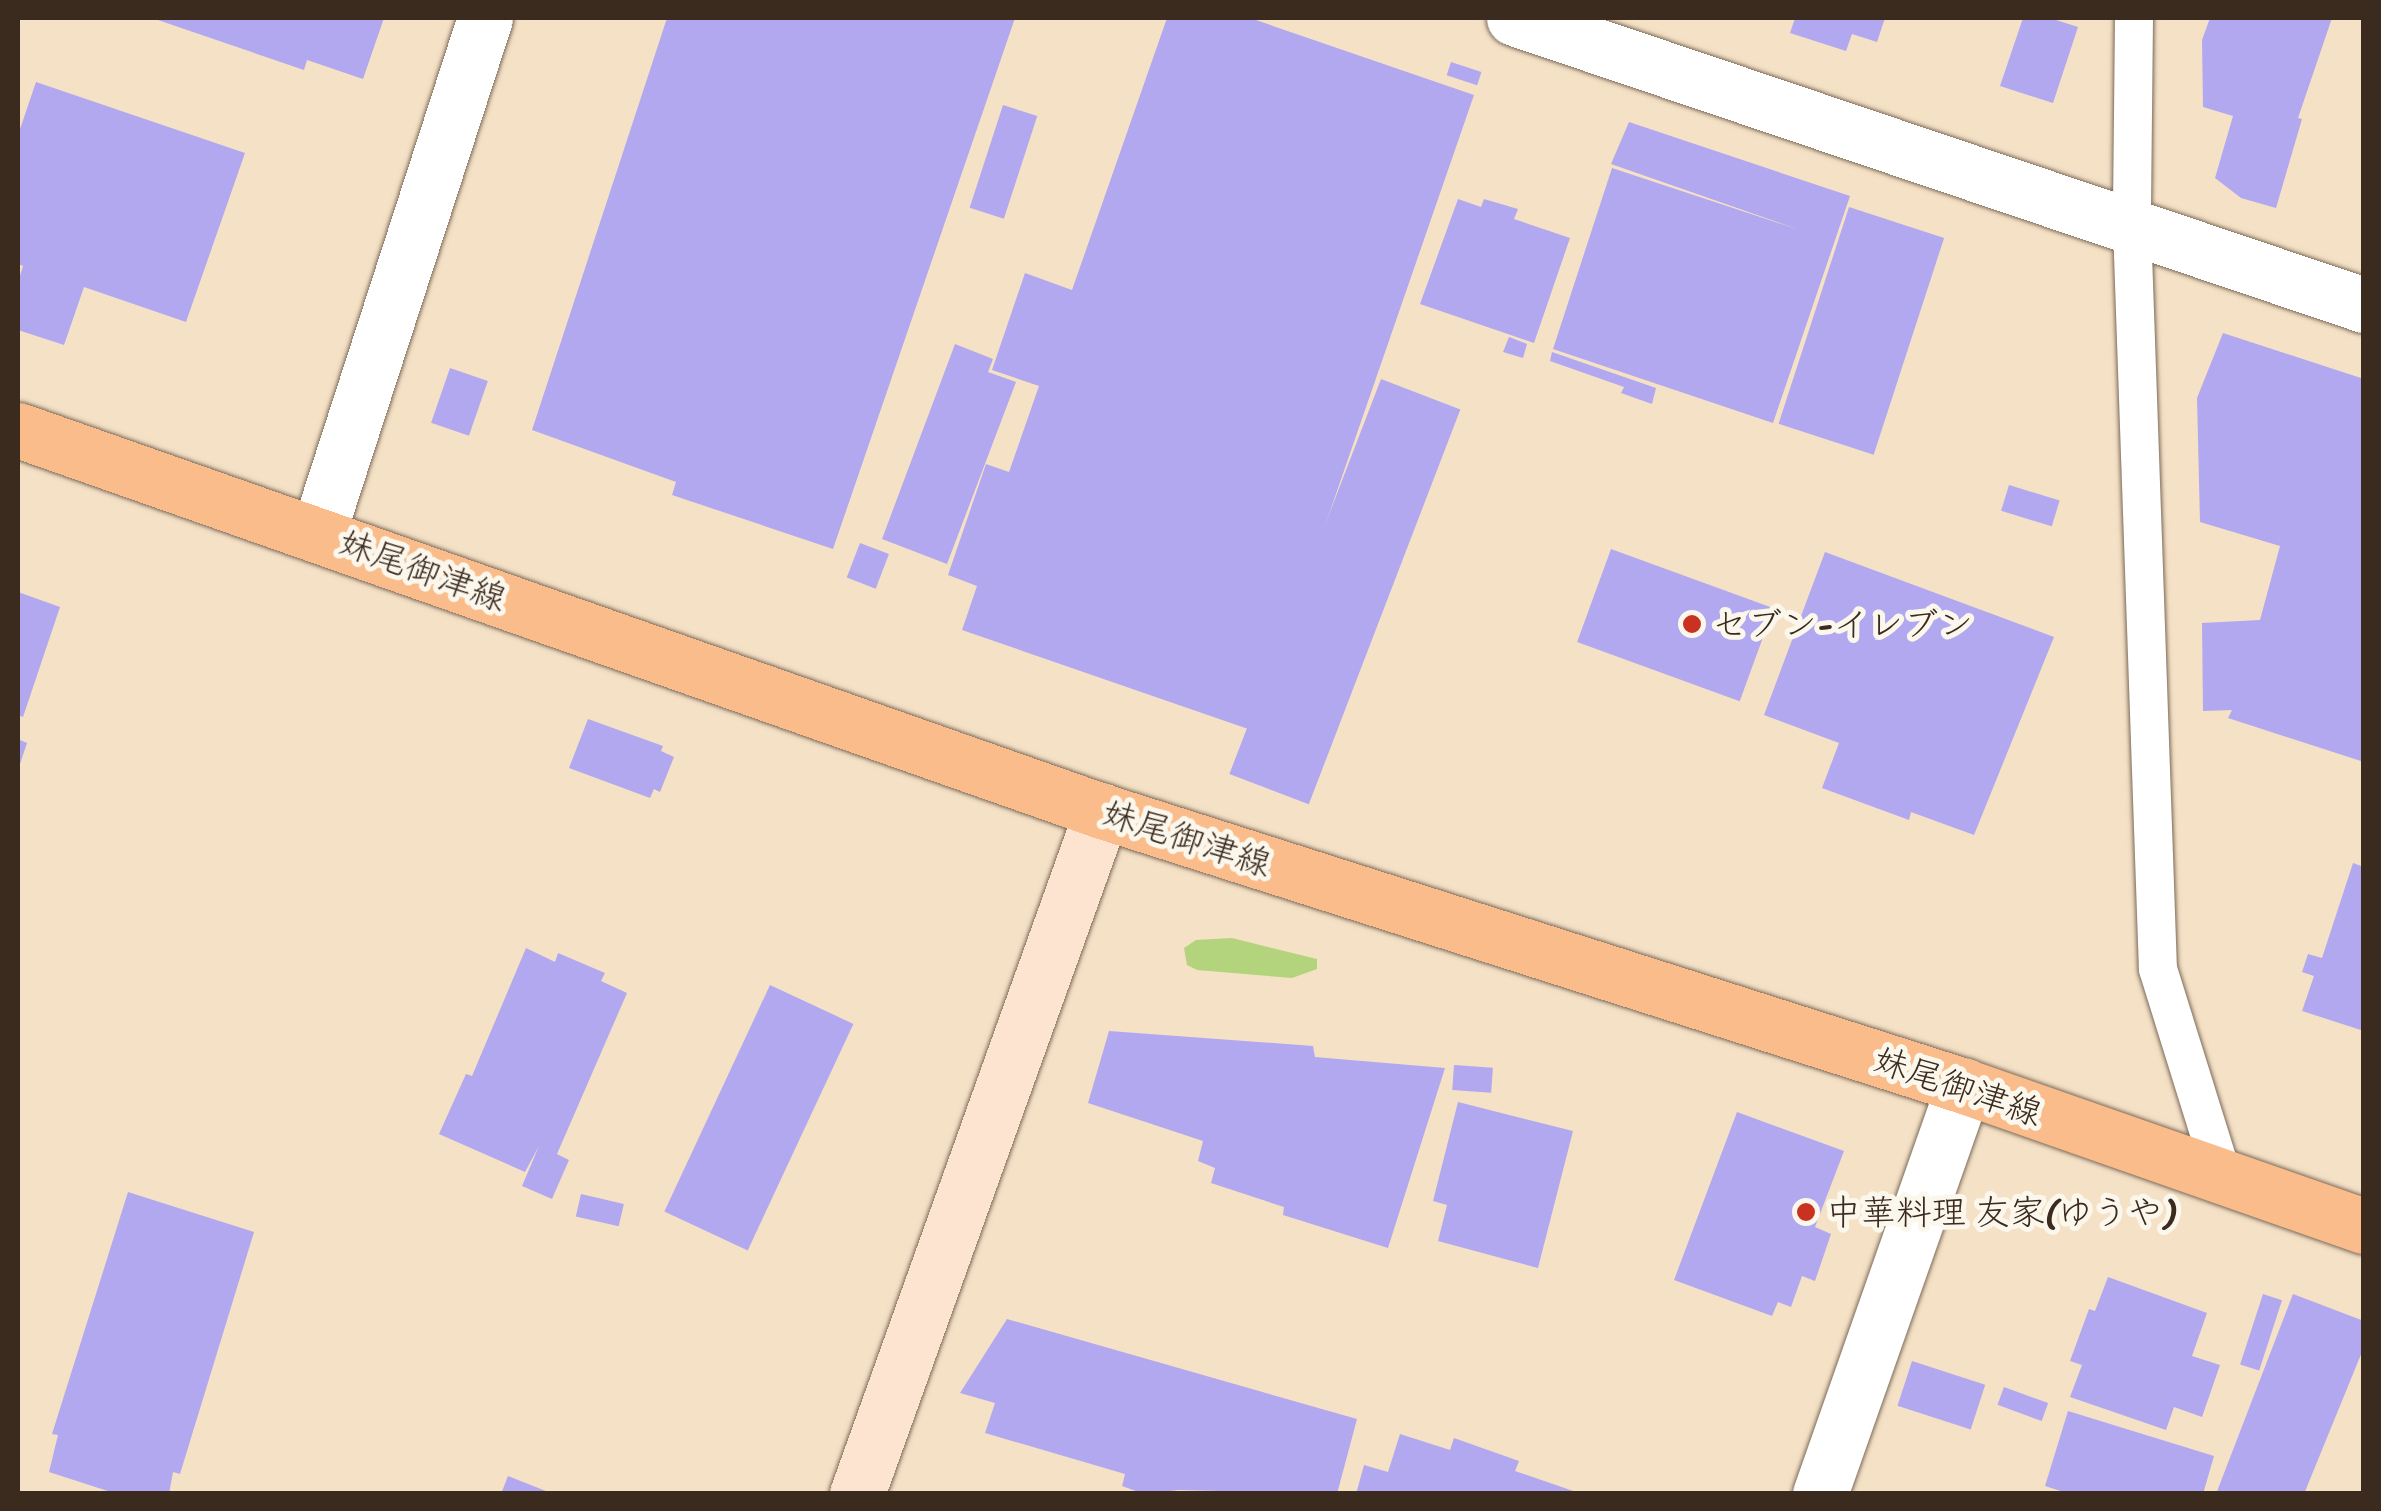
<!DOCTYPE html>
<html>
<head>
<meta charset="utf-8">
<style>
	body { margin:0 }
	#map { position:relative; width:2381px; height:1511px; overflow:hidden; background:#f5e1c6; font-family:Sriracha,"Klee One",sans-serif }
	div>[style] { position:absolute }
	.green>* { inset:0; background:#b3d47c }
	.building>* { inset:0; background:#b2a8ef; transform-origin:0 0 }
	.roads { filter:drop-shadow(0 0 2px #7c6a59) drop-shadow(0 0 2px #7c6a59) }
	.lane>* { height:38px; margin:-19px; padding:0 19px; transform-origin:19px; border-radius:19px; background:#fff }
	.street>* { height:55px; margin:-27.5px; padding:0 27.5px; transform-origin:27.5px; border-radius:27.5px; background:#fff }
	.secondary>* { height:55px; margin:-27.5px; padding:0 27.5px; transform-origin:27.5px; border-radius:27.5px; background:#fde4d0 }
	.primary>* { height:55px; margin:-27.5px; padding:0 27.5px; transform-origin:27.5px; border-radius:27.5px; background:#f9bc8a }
	.dots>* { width:28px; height:28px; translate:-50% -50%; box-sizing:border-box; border:5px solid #fbf7ec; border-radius:50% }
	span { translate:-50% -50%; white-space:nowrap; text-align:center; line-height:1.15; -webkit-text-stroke:10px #fbf7ec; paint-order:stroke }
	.street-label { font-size:35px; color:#3b2a1e }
	.poi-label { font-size:35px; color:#3b2a1e }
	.left { translate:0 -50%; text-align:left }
	.frame { position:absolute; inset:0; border:20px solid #3b2a1e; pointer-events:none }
</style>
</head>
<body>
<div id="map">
	<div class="green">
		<i style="clip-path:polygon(1232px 938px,1317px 959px,1317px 969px,1292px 978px,1197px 970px,1187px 965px,1184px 948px,1196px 940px)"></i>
	</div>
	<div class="building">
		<i style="clip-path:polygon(152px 18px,384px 18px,363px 79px,307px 60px,304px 70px)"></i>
		<i style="clip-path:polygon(667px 18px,1015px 18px,833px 549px,672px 495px,676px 482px,532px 430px)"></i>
		<i style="clip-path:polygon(1167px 18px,1250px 18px,1474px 95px,1254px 731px,962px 630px,977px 586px,948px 575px,986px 464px,1009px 472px,1039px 386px,992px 370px,1025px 273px,1072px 290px)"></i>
		<i style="clip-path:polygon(1795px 18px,1885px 18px,1877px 42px,1852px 34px,1846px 51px,1790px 33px)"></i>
		<i style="clip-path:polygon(2023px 18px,2050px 18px,2078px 27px,2053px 103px,2000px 86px)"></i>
		<i style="clip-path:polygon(2210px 18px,2332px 18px,2298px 118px,2302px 119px,2276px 208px,2241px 198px,2215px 178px,2233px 116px,2203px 107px,2202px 40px)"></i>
		<i style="left:1451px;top:62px;width:32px;height:14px;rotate:18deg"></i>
		<i style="clip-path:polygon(36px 82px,245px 153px,186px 322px,84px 287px,64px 345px,18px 330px,18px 282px,23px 266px,18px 264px,18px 135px)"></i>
		<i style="left:1003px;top:105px;width:36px;height:108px;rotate:18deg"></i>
		<i style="clip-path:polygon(1629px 122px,1850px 196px,1773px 423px,1553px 349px,1612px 168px,1800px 230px,1611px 164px)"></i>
		<i style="clip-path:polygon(1458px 199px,1481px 207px,1484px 199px,1518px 209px,1514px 219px,1570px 238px,1534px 343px,1420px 304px)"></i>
		<i style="left:1849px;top:207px;width:100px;height:228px;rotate:18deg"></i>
		<i style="clip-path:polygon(2223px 333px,2364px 379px,2364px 762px,2228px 718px,2232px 710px,2203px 711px,2202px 623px,2260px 620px,2280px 546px,2200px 522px,2197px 398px)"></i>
		<i style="clip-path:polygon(1509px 337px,1527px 344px,1523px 358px,1503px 352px)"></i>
		<i style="clip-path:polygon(955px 344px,993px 359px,988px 372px,1016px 382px,947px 564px,882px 539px)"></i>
		<i style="clip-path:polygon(1552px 352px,1656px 388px,1652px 404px,1621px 393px,1624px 387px,1550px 361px)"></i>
		<i style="left:450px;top:368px;width:40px;height:58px;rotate:19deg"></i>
		<i style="left:1381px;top:379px;width:85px;height:423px;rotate:21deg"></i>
		<i style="left:2009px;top:485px;width:53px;height:27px;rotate:17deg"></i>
		<i style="left:860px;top:543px;width:31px;height:37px;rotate:21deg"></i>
		<i style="left:1611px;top:549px;width:173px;height:99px;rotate:20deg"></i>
		<i style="clip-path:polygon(1825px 552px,2054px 637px,1974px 835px,1911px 812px,1909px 820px,1822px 788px,1839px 743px,1764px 715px)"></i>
		<i style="clip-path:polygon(18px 592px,60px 607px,23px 717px,18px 715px)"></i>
		<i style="clip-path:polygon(588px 719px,663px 746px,661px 751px,674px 757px,660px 792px,654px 789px,650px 798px,569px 768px)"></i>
		<i style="clip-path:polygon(18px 739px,27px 743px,18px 770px)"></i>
		<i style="clip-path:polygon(2353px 863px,2364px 867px,2364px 1031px,2302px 1011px,2314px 976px,2302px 972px,2308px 954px,2322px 958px)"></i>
		<i style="clip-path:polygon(526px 948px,555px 962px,558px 953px,605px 973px,601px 981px,627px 993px,557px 1154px,569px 1160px,552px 1199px,522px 1186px,539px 1146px,525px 1172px,439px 1134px,466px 1074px,472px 1076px)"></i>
		<i style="left:770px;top:985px;width:92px;height:250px;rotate:25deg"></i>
		<i style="clip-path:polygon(1109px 1031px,1313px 1046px,1315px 1057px,1445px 1068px,1388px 1248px,1283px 1215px,1284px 1207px,1211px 1183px,1215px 1168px,1198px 1161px,1203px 1141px,1088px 1103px)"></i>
		<i style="left:1454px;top:1065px;width:39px;height:25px;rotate:4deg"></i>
		<i style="clip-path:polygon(1458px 1102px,1573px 1131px,1538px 1268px,1438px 1241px,1447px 1205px,1433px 1201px)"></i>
		<i style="clip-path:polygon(1737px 1112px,1844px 1151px,1815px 1227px,1831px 1234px,1815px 1281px,1802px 1276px,1791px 1307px,1778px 1302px,1772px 1316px,1674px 1280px)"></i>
		<i style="clip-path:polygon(128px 1192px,254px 1232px,180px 1474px,173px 1472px,169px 1494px,117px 1494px,49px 1472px,58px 1435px,52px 1434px)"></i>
		<i style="left:581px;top:1194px;width:44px;height:23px;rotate:13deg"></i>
		<i style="clip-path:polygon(2108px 1277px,2207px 1313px,2192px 1356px,2220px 1365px,2202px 1417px,2174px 1407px,2166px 1430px,2070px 1397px,2082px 1365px,2070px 1361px,2089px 1309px,2095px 1311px)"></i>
		<i style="left:2263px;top:1294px;width:20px;height:74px;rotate:18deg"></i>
		<i style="clip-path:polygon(2293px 1294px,2364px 1321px,2364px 1347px,2304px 1494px,2216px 1494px)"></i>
		<i style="clip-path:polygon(1007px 1319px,1357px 1419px,1337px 1494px,1178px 1490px,1144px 1494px,1122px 1486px,1125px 1474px,985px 1433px,995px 1403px,960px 1393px)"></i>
		<i style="left:1912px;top:1361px;width:77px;height:47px;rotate:18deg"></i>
		<i style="left:2004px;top:1387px;width:47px;height:19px;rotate:20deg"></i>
		<i style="clip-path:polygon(2068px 1411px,2214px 1456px,2203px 1494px,2070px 1494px,2045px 1486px)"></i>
		<i style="clip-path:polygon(1400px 1434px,1450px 1450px,1454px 1438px,1519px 1461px,1515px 1471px,1582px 1494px,1356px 1494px,1364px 1465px,1388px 1472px)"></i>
		<i style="clip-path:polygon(508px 1476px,551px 1493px,551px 1494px,501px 1494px)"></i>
	</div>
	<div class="roads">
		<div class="lane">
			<i style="left:2134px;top:18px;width:208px;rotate:90.6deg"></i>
			<i style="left:2132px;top:226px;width:743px;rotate:88deg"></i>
			<i style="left:2158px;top:969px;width:219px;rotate:72.7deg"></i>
		</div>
		<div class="street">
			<i style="left:1514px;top:18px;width:897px;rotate:18.66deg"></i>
			<i style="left:318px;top:533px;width:541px;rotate:-72.03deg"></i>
			<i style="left:1820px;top:1494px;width:433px;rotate:-70.6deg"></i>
		</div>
		<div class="secondary">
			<i style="left:857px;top:1494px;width:726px;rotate:-70.27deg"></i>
		</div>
		<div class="primary">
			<i style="left:18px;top:430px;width:1149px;rotate:19.37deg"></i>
			<i style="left:1102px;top:811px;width:905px;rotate:17.69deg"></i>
			<i style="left:1964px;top:1086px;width:424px;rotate:19.3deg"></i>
		</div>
	</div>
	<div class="dots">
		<i style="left:1692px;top:624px;background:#c8321e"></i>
		<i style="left:1806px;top:1212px;background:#c8321e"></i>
	</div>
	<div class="street-label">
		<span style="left:423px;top:570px;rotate:20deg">妹尾御津線</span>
		<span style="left:1187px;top:838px;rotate:18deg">妹尾御津線</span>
		<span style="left:1958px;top:1086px;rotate:19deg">妹尾御津線</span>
	</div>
	<div class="poi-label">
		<span class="left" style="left:1712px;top:624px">セブン-イレブン</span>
		<span class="left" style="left:1826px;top:1212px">中華料理 友家(ゆうや)</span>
	</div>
	<div class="frame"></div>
</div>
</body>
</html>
